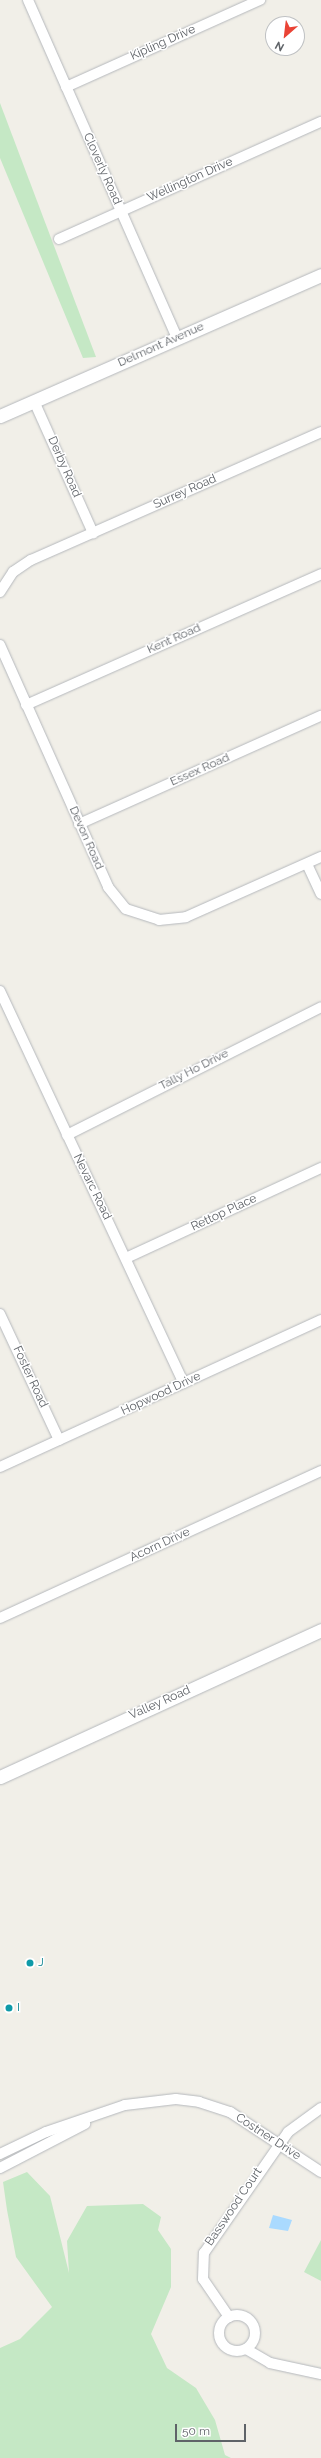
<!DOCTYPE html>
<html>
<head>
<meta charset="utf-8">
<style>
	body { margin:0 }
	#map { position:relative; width:321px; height:2458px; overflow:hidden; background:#f1efe8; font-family:Raleway,sans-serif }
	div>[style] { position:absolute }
	.green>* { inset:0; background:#c5e8c5 }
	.water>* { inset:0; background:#aadaff }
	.roads { filter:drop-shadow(0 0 1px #b5b8bc) drop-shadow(0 0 1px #b5b8bc) }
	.minor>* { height:10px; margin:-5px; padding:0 5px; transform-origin:5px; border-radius:5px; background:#fff }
	.minor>.ring { margin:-5px; padding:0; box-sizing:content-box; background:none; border:10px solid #fff; border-radius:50% }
	.tertiary>* { height:13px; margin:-6.5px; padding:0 6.5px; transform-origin:6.5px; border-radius:6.5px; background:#fff }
	.dots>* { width:11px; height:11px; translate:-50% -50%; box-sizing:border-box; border:2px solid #fff; border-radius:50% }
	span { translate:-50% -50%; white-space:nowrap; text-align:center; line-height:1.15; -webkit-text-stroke:3px #fff; paint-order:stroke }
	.street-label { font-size:12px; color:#5f6368 }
	.culture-label { font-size:12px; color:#0d838f }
	.left { translate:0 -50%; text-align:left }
	.north { position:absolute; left:265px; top:16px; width:40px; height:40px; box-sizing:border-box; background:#fff; border:1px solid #bfc1c3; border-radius:50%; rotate:208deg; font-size:11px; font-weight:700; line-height:16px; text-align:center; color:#5f6368 }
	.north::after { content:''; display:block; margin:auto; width:14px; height:18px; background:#ea4335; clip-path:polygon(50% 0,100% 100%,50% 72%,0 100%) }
	.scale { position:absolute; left:175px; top:2424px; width:71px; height:18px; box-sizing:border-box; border:2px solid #5f6368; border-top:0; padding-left:5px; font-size:12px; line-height:14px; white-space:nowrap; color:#5f6368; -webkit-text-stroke:3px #fff; paint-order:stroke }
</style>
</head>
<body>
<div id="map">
	<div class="green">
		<i style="clip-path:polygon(0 103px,96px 357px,83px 358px,0 158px)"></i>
		<i style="clip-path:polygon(27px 2172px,50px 2196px,69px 2273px,67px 2241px,87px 2206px,143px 2204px,161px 2217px,158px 2230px,171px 2249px,171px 2287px,151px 2334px,167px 2368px,196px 2388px,215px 2420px,225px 2455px,231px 2458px,0 2458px,0 2348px,20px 2339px,52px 2307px,16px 2257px,7px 2210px,3px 2182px)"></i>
		<i style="clip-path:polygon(321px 2240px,321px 2281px,304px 2272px)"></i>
	</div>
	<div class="water">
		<i style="clip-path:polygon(273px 2215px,292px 2220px,288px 2231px,269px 2228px)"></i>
	</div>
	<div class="roads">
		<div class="minor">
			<i style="left:28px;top:0;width:369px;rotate:66.2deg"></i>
			<i style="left:66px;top:87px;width:213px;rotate:-24.2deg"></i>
			<i style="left:59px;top:239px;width:287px;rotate:-24.1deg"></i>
			<i style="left:34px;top:401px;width:145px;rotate:65.9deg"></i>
			<i style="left:0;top:592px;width:24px;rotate:-57deg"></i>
			<i style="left:13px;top:572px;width:22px;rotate:-34deg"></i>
			<i style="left:31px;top:560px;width:317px;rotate:-23.8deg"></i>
			<i style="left:0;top:645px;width:265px;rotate:65.9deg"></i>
			<i style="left:108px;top:887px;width:28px;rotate:51deg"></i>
			<i style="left:126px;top:909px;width:35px;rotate:18deg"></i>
			<i style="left:159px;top:920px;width:27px;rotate:-6deg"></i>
			<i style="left:186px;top:917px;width:148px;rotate:-24deg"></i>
			<i style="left:26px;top:705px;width:323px;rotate:-23.9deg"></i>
			<i style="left:79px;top:824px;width:265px;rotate:-24.1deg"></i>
			<i style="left:307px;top:864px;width:33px;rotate:65deg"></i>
			<i style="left:0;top:991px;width:433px;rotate:64.9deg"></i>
			<i style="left:67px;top:1135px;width:284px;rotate:-26.7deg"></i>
			<i style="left:126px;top:1258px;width:215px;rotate:-24.8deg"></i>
			<i style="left:0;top:1314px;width:139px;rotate:64.9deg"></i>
			<i style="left:0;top:1467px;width:353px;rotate:-24.6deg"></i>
			<i style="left:0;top:1618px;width:353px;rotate:-24.6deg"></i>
			<i style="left:0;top:2154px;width:51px;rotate:-25.6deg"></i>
			<i style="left:46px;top:2132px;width:83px;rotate:-18.9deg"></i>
			<i style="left:125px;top:2105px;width:51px;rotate:-6.7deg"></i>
			<i style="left:176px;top:2099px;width:23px;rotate:7deg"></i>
			<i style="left:199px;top:2102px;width:33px;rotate:18deg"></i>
			<i style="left:230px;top:2112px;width:109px;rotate:33.4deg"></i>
			<i style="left:0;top:2168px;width:96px;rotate:-27.4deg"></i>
			<i class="ring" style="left:219px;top:2315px;width:26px;height:26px"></i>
			<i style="left:229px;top:2317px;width:46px;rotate:-124.4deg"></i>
			<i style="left:203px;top:2279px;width:26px;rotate:-88deg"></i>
			<i style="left:204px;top:2253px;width:147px;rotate:-55.2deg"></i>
			<i style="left:288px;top:2132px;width:41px;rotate:-36deg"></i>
			<i style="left:246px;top:2349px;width:28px;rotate:30deg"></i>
			<i style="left:270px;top:2363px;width:52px;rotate:12.2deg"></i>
		</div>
		<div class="tertiary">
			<i style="left:0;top:416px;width:351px;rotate:-23.7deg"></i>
			<i style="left:0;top:1777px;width:353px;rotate:-24.6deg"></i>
		</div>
	</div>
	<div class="dots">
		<i style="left:30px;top:1963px;background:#0f9aa8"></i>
		<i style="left:9px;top:2008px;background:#0f9aa8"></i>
	</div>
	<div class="street-label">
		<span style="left:163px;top:43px;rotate:-24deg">Kipling Drive</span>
		<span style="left:102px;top:169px;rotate:66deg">Cloverly Road</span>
		<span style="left:190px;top:180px;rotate:-24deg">Wellington Drive</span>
		<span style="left:161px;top:345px;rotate:-24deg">Delmont Avenue</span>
		<span style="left:64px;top:467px;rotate:66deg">Derby Road</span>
		<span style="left:185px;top:492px;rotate:-24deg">Surrey Road</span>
		<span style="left:174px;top:639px;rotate:-24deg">Kent Road</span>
		<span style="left:200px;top:770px;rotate:-24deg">Essex Road</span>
		<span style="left:86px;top:838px;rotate:66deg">Devon Road</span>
		<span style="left:194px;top:1070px;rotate:-27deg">Tally Ho Drive</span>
		<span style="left:92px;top:1187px;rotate:64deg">Nevarc Road</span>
		<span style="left:224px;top:1213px;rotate:-25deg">Rettop Place</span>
		<span style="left:30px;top:1377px;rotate:65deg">Foster Road</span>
		<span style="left:161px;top:1394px;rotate:-25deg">Hopwood Drive</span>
		<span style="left:160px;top:1545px;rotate:-25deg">Acorn Drive</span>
		<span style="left:160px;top:1703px;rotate:-24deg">Valley Road</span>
		<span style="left:268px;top:2137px;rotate:33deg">Costner Drive</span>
		<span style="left:234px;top:2207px;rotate:-56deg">Basswood Court</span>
	</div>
	<div class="culture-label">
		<span class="left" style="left:38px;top:1963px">J</span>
		<span class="left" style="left:17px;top:2008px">I</span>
	</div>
	<div class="north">N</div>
	<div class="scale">50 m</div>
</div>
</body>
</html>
